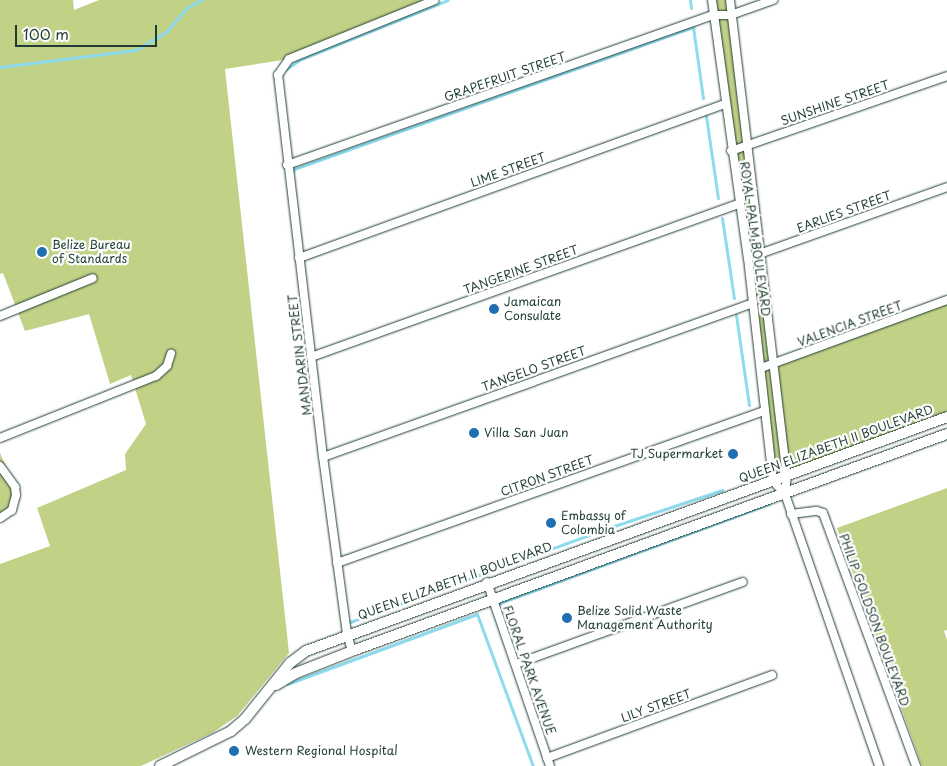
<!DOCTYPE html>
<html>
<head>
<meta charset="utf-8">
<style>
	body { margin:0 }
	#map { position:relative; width:947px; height:766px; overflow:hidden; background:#fff; font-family:"Playpen Sans",sans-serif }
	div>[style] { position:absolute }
	.green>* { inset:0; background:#c1d287 }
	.stream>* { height:3px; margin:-1.5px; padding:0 1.5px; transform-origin:1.5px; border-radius:1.5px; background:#8edbee }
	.roads { filter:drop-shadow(0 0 1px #1f3d34) drop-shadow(0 0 1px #1f3d34) }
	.street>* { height:8px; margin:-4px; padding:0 4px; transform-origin:4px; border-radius:4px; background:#fff }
	.secondary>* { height:10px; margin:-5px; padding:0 5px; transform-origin:5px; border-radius:5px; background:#fff }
	.dots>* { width:14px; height:14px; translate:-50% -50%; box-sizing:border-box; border:2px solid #fff; border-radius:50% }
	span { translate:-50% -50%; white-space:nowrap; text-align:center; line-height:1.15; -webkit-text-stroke:4.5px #fff; paint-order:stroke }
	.street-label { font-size:12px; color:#1f3d34 }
	.poi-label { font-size:12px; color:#1f3d34 }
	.left { translate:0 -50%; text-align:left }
	.right { translate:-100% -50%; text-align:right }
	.scale { position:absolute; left:15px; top:25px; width:142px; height:22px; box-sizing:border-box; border:2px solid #1f3d34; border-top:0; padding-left:6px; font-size:15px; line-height:18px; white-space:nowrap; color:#1f3d34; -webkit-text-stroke:4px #fff; paint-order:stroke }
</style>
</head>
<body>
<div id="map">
	<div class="green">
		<i style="clip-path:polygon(0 0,73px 0,74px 10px,99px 0,435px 0,289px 59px,225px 69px,289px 653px,237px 716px,212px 733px,141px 766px,0 766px,0 564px,50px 546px,37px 508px,126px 470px,125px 454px,146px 424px,131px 375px,110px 384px,89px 314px,25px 331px,3px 273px,0 274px)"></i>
		<i style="clip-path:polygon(712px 0,730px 0,773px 364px,947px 300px,947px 412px,773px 481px)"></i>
		<i style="clip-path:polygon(0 453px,15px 487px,16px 503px,0 518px)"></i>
		<i style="clip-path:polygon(947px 488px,947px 630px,944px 631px,947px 640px,947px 766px,922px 766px,837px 528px)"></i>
	</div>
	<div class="stream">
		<i style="left:690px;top:0;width:8px;rotate:83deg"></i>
		<i style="left:0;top:67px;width:137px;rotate:-7.1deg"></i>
		<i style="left:136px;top:50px;width:35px;rotate:-31deg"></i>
		<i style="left:166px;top:32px;width:33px;rotate:-49deg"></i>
		<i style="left:188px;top:7px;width:16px;rotate:-27deg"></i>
		<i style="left:285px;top:70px;width:19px;rotate:-35deg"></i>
		<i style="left:301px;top:59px;width:158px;rotate:-21.9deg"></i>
		<i style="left:706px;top:116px;width:83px;rotate:81.7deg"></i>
		<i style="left:291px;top:175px;width:7px;rotate:-63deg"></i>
		<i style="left:294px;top:169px;width:424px;rotate:-19.6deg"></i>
		<i style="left:693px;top:27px;width:72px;rotate:82deg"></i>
		<i style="left:722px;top:218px;width:81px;rotate:81.5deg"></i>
		<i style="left:736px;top:315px;width:91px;rotate:81.8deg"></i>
		<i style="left:497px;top:604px;width:290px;rotate:-20.2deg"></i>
		<i style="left:350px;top:622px;width:281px;rotate:-20deg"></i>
		<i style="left:614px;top:526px;width:114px;rotate:-18.4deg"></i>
		<i style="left:287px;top:684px;width:202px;rotate:-20.2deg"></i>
		<i style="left:477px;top:614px;width:162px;rotate:69.8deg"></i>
	</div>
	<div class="roads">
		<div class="street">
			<i style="left:712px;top:0;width:260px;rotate:82.1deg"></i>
			<i style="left:748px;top:258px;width:224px;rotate:83.6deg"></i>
			<i style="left:773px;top:481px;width:18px;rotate:47deg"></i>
			<i style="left:730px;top:0;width:478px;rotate:83.2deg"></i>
			<i style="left:787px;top:475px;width:19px;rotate:96deg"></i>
			<i style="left:785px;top:494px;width:288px;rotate:70.9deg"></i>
			<i style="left:731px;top:151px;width:229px;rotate:-19.1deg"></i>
			<i style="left:287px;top:165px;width:452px;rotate:-19.4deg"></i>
			<i style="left:713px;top:15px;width:18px"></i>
			<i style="left:731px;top:15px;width:45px;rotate:-19.7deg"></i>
			<i style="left:299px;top:258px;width:452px;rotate:-19.9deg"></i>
			<i style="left:748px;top:258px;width:211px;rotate:-19.6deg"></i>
			<i style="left:0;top:316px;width:100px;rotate:-22.2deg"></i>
			<i style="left:311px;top:357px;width:455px;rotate:-19.7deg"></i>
			<i style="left:761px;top:368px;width:198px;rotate:-20.1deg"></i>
			<i style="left:0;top:438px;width:168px;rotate:-21.7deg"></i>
			<i style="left:156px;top:376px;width:15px;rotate:-42deg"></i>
			<i style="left:167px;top:366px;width:13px;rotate:-72deg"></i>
			<i style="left:323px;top:457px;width:457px;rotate:-19.7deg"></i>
			<i style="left:0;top:466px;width:26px;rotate:54deg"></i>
			<i style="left:15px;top:487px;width:8px;rotate:83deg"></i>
			<i style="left:16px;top:495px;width:16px;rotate:105deg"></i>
			<i style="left:12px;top:510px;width:14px;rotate:146deg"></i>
			<i style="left:791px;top:514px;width:26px;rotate:-7deg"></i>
			<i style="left:817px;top:511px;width:6px;rotate:18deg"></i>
			<i style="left:823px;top:513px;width:270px;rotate:69.8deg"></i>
			<i style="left:337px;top:563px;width:454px;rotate:-19.6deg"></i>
			<i style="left:487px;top:582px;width:194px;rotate:71.1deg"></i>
			<i style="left:352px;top:651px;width:18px;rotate:-106deg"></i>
			<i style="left:347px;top:634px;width:179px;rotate:-97.7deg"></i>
			<i style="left:323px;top:457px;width:385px;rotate:-96.7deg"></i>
			<i style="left:278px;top:75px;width:19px;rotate:-55deg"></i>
			<i style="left:289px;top:59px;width:157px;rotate:-22deg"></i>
			<i style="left:516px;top:664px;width:241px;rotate:-19.9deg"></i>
			<i style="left:547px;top:758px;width:240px;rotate:-20.2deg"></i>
		</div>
		<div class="secondary">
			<i style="left:276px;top:685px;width:23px;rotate:-31deg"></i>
			<i style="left:296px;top:673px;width:60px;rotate:-21.4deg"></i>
			<i style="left:352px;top:651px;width:633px;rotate:-20.04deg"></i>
			<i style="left:160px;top:766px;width:79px;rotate:-26.2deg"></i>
			<i style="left:231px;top:731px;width:18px;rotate:-41deg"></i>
			<i style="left:245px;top:719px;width:72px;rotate:-51.2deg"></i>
			<i style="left:290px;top:663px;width:20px;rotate:-37deg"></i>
			<i style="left:306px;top:651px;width:682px;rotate:-20.05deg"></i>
		</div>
	</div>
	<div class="dots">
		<i style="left:42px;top:252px;background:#1f6fb2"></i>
		<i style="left:494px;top:309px;background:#1f6fb2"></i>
		<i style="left:474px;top:433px;background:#1f6fb2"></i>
		<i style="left:733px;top:454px;background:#1f6fb2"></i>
		<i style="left:551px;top:523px;background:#1f6fb2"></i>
		<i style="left:567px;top:618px;background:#1f6fb2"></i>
		<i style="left:234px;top:751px;background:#1f6fb2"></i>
	</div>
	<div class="street-label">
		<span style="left:505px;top:77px;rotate:-19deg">GRAPEFRUIT STREET</span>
		<span style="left:835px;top:103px;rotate:-19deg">SUNSHINE STREET</span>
		<span style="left:508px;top:170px;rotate:-20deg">LIME STREET</span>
		<span style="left:844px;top:212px;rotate:-20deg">EARLIES STREET</span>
		<span style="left:755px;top:239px;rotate:82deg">ROYAL PALM BOULEVARD</span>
		<span style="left:521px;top:270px;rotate:-20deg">TANGERINE STREET</span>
		<span style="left:850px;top:324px;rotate:-20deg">VALENCIA STREET</span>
		<span style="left:300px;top:355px;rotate:-97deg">MANDARIN STREET</span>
		<span style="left:534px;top:369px;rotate:-20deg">TANGELO STREET</span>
		<span style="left:836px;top:444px;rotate:-20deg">QUEEN ELIZABETH II BOULEVARD</span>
		<span style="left:547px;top:476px;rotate:-20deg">CITRON STREET</span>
		<span style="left:455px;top:581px;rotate:-20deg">QUEEN ELIZABETH II BOULEVARD</span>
		<span style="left:874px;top:620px;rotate:70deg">PHILIP GOLDSON BOULEVARD</span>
		<span style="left:529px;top:670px;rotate:71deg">FLORAL PARK AVENUE</span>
		<span style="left:656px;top:706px;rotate:-20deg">LILY STREET</span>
	</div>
	<div class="poi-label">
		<span class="left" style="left:52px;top:252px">Belize Bureau<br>of Standards</span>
		<span class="left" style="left:504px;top:309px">Jamaican<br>Consulate</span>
		<span class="left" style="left:484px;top:433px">Villa San Juan</span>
		<span class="right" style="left:723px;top:454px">TJ Supermarket</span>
		<span class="left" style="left:561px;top:523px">Embassy of<br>Colombia</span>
		<span class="left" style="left:577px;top:618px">Belize Solid Waste<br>Management Authority</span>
		<span class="left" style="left:245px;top:751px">Western Regional Hospital</span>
	</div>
	<div class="scale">100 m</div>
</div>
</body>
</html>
